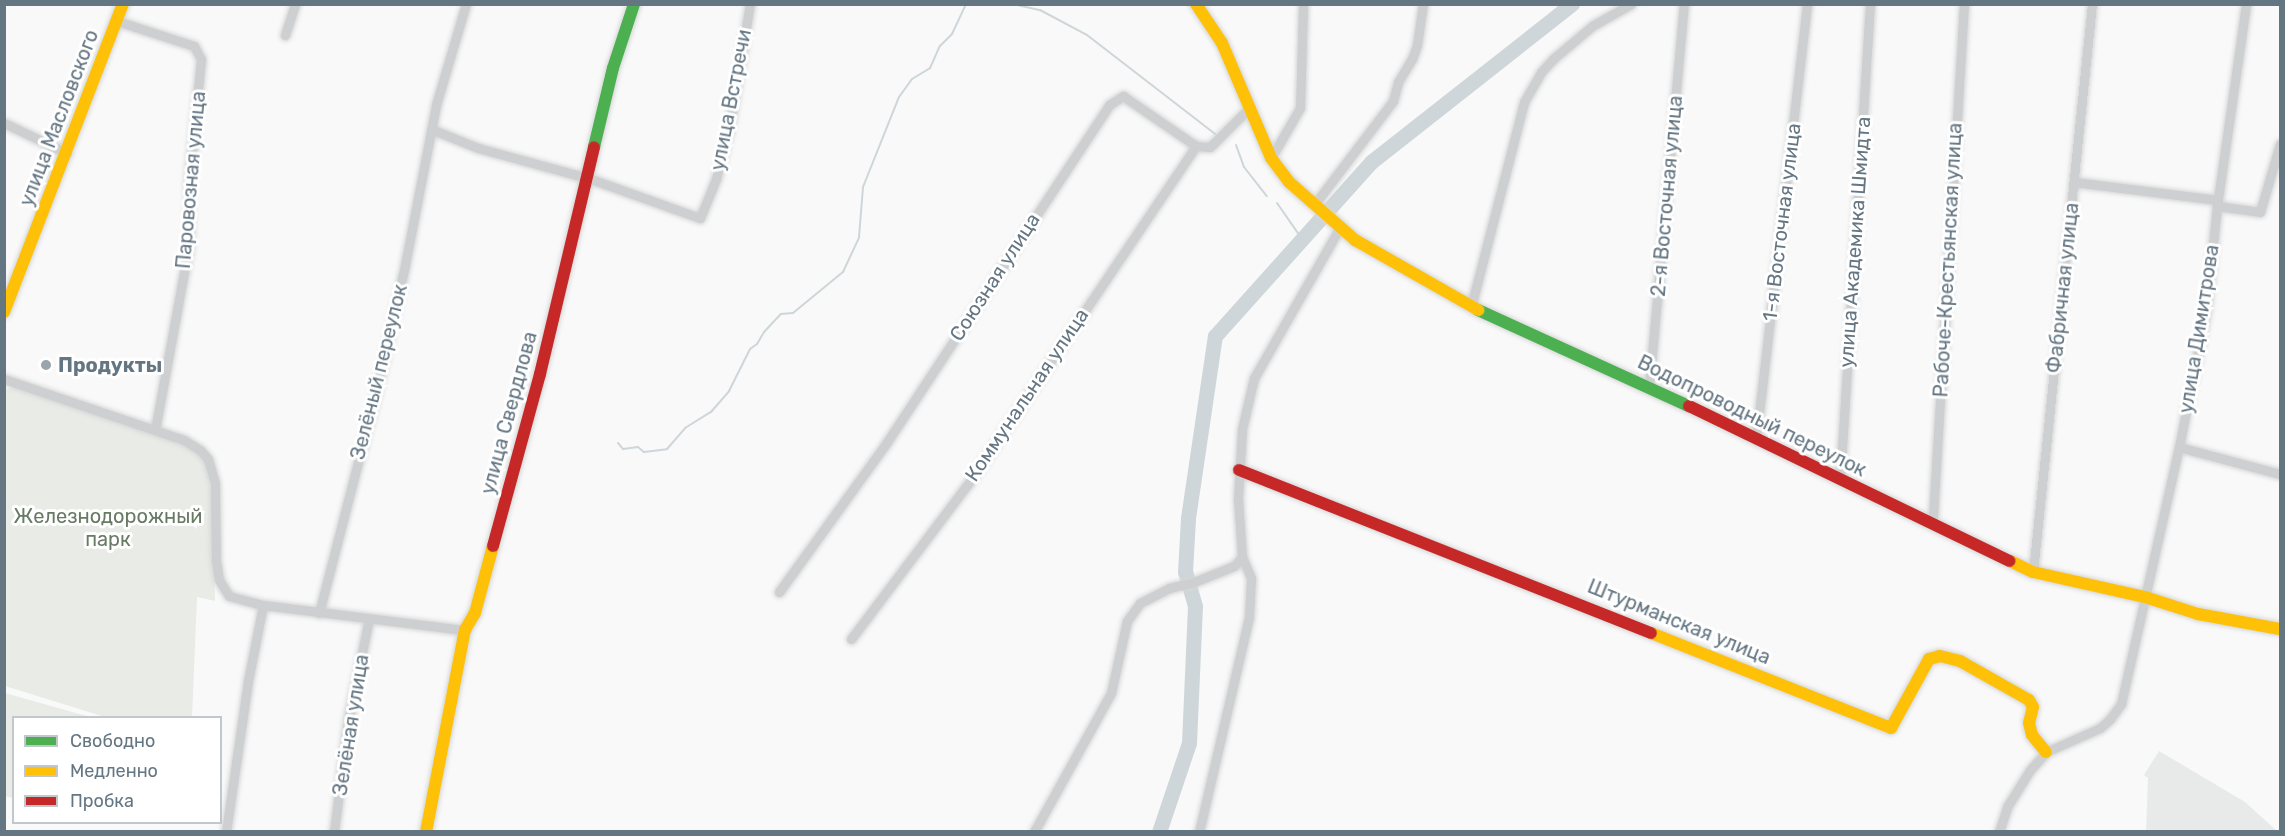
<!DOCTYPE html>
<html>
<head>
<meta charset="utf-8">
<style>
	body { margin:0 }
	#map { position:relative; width:2285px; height:836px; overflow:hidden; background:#f9f9f9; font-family:Rubik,sans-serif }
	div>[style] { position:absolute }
	.built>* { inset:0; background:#e8e9e9 }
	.green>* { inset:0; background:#e8ebe6 }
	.stream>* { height:2px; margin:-1px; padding:0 1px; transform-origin:1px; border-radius:1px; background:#ced6d9 }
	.river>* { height:15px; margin:-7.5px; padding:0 7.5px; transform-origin:7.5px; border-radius:7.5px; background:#ced6d9 }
	.roads { filter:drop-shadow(0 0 2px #d5d6d7) drop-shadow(0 0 2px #d5d6d7) }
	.street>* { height:9px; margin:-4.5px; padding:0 4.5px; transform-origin:4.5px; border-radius:4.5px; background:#cecfd0 }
	.fast>* { height:12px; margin:-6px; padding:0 6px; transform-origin:6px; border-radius:6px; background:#4caf50 }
	.slow>* { height:12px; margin:-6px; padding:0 6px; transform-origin:6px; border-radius:6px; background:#ffc107 }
	.jam>* { height:12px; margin:-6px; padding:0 6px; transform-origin:6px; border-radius:6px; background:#c62828 }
	.dots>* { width:16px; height:16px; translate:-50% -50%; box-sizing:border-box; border:3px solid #fff; border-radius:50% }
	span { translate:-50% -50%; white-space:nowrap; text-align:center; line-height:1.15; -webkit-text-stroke:6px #fff; paint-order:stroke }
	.street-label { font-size:20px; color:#657683 }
	.poi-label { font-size:20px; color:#657683; font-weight:700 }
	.left { translate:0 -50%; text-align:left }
	.park-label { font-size:20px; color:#687a64 }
	.frame { position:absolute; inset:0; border:6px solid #657683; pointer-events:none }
	.legend { position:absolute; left:12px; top:716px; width:210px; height:108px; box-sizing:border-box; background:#fff; border:2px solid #c1c8cd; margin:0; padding:8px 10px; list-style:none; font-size:18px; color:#657683 }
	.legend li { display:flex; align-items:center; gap:12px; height:30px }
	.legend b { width:30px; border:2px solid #c1c8cd }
</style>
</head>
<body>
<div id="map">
	<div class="built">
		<i style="clip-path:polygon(2159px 751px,2245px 802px,2277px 831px,2146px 831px,2148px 778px,2144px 775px)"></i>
	</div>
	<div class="green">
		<i style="clip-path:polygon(14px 387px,182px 443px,196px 451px,206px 463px,212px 496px,215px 601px,197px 597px,192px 717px,105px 717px,5px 686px,4px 390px)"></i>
		<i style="clip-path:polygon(5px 693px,90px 717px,14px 718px,13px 798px,5px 796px)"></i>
	</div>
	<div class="stream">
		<i style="left:1013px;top:4px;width:28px;rotate:13deg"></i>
		<i style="left:1040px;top:10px;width:53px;rotate:28deg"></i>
		<i style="left:1087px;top:35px;width:162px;rotate:37.7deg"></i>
		<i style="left:1236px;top:145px;width:23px;rotate:70deg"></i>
		<i style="left:1244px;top:167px;width:37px;rotate:52deg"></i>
		<i style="left:1277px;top:203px;width:40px;rotate:55.1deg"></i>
		<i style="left:618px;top:443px;width:8px;rotate:50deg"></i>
		<i style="left:623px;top:449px;width:15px;rotate:-8deg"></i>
		<i style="left:638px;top:447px;width:8px;rotate:40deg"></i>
		<i style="left:644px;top:452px;width:23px;rotate:-7deg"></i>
		<i style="left:667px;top:449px;width:28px;rotate:-49deg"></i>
		<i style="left:685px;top:428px;width:31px;rotate:-32deg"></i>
		<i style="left:711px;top:412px;width:28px;rotate:-49deg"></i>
		<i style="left:729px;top:391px;width:47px;rotate:-63.4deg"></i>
		<i style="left:750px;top:349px;width:9px;rotate:-36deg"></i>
		<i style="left:757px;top:344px;width:14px;rotate:-60deg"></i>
		<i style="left:764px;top:332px;width:25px;rotate:-47deg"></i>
		<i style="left:781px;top:314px;width:12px;rotate:-5deg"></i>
		<i style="left:793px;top:313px;width:65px;rotate:-39.4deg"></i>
		<i style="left:843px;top:272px;width:38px;rotate:-65deg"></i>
		<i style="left:859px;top:237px;width:50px;rotate:-85.4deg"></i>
		<i style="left:863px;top:187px;width:97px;rotate:-68.2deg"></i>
		<i style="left:899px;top:97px;width:22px;rotate:-54deg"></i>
		<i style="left:912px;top:79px;width:21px;rotate:-31deg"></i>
		<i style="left:930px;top:68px;width:24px;rotate:-66deg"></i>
		<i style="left:940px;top:46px;width:17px;rotate:-45deg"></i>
		<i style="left:952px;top:34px;width:33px;rotate:-65deg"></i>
	</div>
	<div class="river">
		<i style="left:1159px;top:832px;width:94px;rotate:-71.4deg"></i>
		<i style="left:1189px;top:743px;width:137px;rotate:-87.5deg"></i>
		<i style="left:1195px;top:606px;width:35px;rotate:-106deg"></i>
		<i style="left:1185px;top:572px;width:54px;rotate:-86.8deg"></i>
		<i style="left:1188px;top:518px;width:184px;rotate:-81.6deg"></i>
		<i style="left:1215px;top:336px;width:234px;rotate:-48.1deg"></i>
		<i style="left:1371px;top:162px;width:256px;rotate:-38.2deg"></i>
	</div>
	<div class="roads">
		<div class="street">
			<i style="left:117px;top:21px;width:81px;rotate:18deg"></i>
			<i style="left:194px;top:46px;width:15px;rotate:62deg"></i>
			<i style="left:201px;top:59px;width:124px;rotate:95.6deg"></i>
			<i style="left:189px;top:182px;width:63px;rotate:90deg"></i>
			<i style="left:189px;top:245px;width:188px;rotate:100.4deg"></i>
			<i style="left:285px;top:35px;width:33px;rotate:-72deg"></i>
			<i style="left:4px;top:123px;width:70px;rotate:25.5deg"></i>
			<i style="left:431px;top:129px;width:51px;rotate:22deg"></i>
			<i style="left:478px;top:148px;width:114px;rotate:15.3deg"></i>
			<i style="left:588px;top:178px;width:119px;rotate:19.7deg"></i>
			<i style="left:700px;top:218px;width:42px;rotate:-67.7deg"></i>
			<i style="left:716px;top:179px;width:53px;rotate:-75.7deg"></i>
			<i style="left:729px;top:128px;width:126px;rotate:-80.4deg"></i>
			<i style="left:1271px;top:158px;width:58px;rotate:-59.9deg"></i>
			<i style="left:1300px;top:108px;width:104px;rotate:-88.3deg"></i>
			<i style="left:2074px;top:182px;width:145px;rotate:7.1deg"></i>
			<i style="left:1314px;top:205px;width:131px;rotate:-52.8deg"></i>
			<i style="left:1393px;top:101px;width:20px;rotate:-75deg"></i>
			<i style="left:1398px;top:82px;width:27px;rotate:-59deg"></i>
			<i style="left:1412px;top:59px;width:15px;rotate:-70deg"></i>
			<i style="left:1417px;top:45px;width:41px;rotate:-81.7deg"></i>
			<i style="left:2217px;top:206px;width:43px;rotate:7.9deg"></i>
			<i style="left:2260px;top:212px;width:71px;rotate:-73.6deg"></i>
			<i style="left:1471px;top:307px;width:212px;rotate:-75.5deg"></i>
			<i style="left:1524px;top:102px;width:34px;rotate:-60deg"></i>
			<i style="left:1541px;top:72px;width:18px;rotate:-47deg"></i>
			<i style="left:1553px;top:59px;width:51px;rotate:-40.2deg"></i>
			<i style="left:1592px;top:26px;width:45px;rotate:-29.4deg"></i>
			<i style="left:4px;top:379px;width:190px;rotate:18.7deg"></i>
			<i style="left:184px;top:440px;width:19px;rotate:32deg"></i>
			<i style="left:200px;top:450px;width:12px;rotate:48deg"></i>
			<i style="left:208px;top:459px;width:26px;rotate:74deg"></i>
			<i style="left:215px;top:484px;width:77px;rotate:89.3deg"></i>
			<i style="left:216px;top:561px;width:19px;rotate:81deg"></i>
			<i style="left:219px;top:580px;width:19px;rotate:58deg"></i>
			<i style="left:229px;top:596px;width:35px;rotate:15deg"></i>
			<i style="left:263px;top:605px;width:204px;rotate:7.1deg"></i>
			<i style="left:1649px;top:387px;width:385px;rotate:-84.8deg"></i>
			<i style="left:1756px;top:439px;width:438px;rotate:-83.3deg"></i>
			<i style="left:2179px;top:447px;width:105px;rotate:15deg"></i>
			<i style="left:1840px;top:480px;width:477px;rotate:-86.4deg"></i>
			<i style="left:1930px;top:523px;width:8px;rotate:-67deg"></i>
			<i style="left:1933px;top:516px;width:513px;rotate:-86.54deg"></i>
			<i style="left:2033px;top:572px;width:571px;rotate:-84.07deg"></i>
			<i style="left:779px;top:592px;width:185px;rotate:-54.2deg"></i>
			<i style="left:887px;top:442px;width:404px;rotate:-56.6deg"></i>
			<i style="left:1109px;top:105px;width:17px;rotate:-33deg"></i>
			<i style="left:1123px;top:96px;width:88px;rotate:34.4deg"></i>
			<i style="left:1196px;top:146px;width:14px;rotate:4deg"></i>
			<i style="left:1210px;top:147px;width:57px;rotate:-45deg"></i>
			<i style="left:319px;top:613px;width:227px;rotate:-75.5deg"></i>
			<i style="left:376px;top:393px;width:131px;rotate:-77.2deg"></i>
			<i style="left:405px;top:265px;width:163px;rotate:-79deg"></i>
			<i style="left:436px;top:105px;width:105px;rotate:-73.5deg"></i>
			<i style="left:851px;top:639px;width:194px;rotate:-53deg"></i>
			<i style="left:968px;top:484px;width:408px;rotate:-56deg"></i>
			<i style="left:226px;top:832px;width:153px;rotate:-81.7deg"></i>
			<i style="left:248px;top:681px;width:77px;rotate:-78.8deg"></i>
			<i style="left:334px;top:832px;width:112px;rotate:-82.8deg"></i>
			<i style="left:348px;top:721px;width:104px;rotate:-78.4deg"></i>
			<i style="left:1034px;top:832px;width:159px;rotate:-61deg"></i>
			<i style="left:1111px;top:693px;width:74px;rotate:-77.5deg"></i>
			<i style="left:1127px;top:621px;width:22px;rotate:-54deg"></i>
			<i style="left:1140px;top:603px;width:33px;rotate:-27deg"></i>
			<i style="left:1169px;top:588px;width:26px;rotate:-13deg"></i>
			<i style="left:1194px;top:582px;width:43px;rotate:-21.8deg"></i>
			<i style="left:1234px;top:566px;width:12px;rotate:-48deg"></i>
			<i style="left:1242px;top:557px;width:58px;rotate:-93.9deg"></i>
			<i style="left:1238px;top:499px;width:70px;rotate:-86.7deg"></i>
			<i style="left:1242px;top:429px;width:52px;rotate:-76.8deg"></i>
			<i style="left:1254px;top:378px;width:174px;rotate:-60.3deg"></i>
			<i style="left:1199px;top:832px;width:221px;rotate:-76.9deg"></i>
			<i style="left:1249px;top:617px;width:39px;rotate:-87deg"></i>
			<i style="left:1251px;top:578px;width:23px;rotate:-113deg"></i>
			<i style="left:1999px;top:832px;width:26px;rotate:-72deg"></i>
			<i style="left:2007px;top:807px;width:44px;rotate:-58.1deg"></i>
			<i style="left:2030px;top:770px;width:24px;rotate:-48deg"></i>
			<i style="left:2046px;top:752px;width:59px;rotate:-24deg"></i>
			<i style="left:2100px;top:728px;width:13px;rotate:-42deg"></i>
			<i style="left:2110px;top:719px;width:19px;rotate:-54deg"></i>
			<i style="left:2121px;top:704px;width:263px;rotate:-77.3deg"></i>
			<i style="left:2179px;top:447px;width:139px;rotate:-78.8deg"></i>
			<i style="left:2206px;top:311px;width:106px;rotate:-84deg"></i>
			<i style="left:2217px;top:206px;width:204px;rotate:-81.8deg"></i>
		</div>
		<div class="fast">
			<i style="left:594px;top:147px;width:81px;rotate:-76.5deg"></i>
			<i style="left:613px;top:68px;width:67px;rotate:-71.8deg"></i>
			<i style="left:1478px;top:310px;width:232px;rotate:24.5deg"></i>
		</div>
		<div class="slow">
			<i style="left:1196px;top:4px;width:47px;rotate:56.3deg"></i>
			<i style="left:1222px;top:43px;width:125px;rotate:66.9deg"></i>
			<i style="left:1271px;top:158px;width:30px;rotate:53deg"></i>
			<i style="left:1289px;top:182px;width:88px;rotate:41.3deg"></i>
			<i style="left:1355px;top:240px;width:142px;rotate:29.6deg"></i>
			<i style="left:4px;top:312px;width:330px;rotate:-68.9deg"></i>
			<i style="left:2010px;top:561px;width:25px;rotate:26deg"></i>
			<i style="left:2033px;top:572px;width:115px;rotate:12.6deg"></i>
			<i style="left:2145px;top:597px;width:56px;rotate:17.8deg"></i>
			<i style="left:2198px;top:614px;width:83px;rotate:10.4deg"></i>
			<i style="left:1651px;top:633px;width:258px;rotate:21.6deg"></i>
			<i style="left:1891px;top:728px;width:79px;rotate:-61.2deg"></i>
			<i style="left:1929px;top:659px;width:11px;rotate:-15deg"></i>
			<i style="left:1940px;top:656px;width:21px;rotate:14deg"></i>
			<i style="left:1960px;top:661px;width:79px;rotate:29.5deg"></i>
			<i style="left:2029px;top:700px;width:8px;rotate:60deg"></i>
			<i style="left:2033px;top:707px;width:16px;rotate:104deg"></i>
			<i style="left:2029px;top:723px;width:12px;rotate:76deg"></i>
			<i style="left:2032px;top:735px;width:22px;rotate:51deg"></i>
			<i style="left:426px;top:832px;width:206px;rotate:-79.1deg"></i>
			<i style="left:465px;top:630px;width:20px;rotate:-60deg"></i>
			<i style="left:475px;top:613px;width:69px;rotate:-75deg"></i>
		</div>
		<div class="jam">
			<i style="left:1689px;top:406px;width:356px;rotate:25.8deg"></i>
			<i style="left:1239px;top:470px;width:443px;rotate:21.6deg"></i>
			<i style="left:493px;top:546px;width:178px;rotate:-74.7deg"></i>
			<i style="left:540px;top:374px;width:233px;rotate:-76.6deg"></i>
		</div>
	</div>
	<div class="dots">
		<i style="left:46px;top:365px;background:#99a4ac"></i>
	</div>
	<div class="street-label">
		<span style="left:731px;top:100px;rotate:-79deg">улица Встречи</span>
		<span style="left:59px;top:118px;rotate:-69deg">улица Масловского</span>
		<span style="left:191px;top:180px;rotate:-85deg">Паровозная улица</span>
		<span style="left:1667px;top:196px;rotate:-85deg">2-я Восточная улица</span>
		<span style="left:1782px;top:222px;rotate:-83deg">1-я Восточная улица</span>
		<span style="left:1855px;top:242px;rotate:-86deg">улица Академика Шмидта</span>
		<span style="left:1948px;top:260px;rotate:-87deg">Рабоче-Крестьянская улица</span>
		<span style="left:995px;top:277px;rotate:-57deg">Союзная улица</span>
		<span style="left:2063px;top:288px;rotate:-84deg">Фабричная улица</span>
		<span style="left:2199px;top:329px;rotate:-81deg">улица Димитрова</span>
		<span style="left:379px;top:372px;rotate:-76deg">Зелёный переулок</span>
		<span style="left:1027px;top:395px;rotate:-56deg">Коммунальная улица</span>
		<span style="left:509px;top:413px;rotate:-75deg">улица Свердлова</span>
		<span style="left:1752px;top:416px;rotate:26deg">Водопроводный переулок</span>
		<span style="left:1679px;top:622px;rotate:22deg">Штурманская улица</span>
		<span style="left:351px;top:725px;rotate:-81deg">Зелёная улица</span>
	</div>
	<div class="poi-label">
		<span class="left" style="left:58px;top:365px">Продукты</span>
	</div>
	<div class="park-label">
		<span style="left:108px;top:528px">Железнодорожный<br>парк</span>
	</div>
	<div class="frame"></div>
	<ul class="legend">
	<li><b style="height:8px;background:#4caf50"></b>Свободно</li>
	<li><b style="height:8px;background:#ffc107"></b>Медленно</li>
	<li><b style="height:8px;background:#c62828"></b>Пробка</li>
	</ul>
</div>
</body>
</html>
